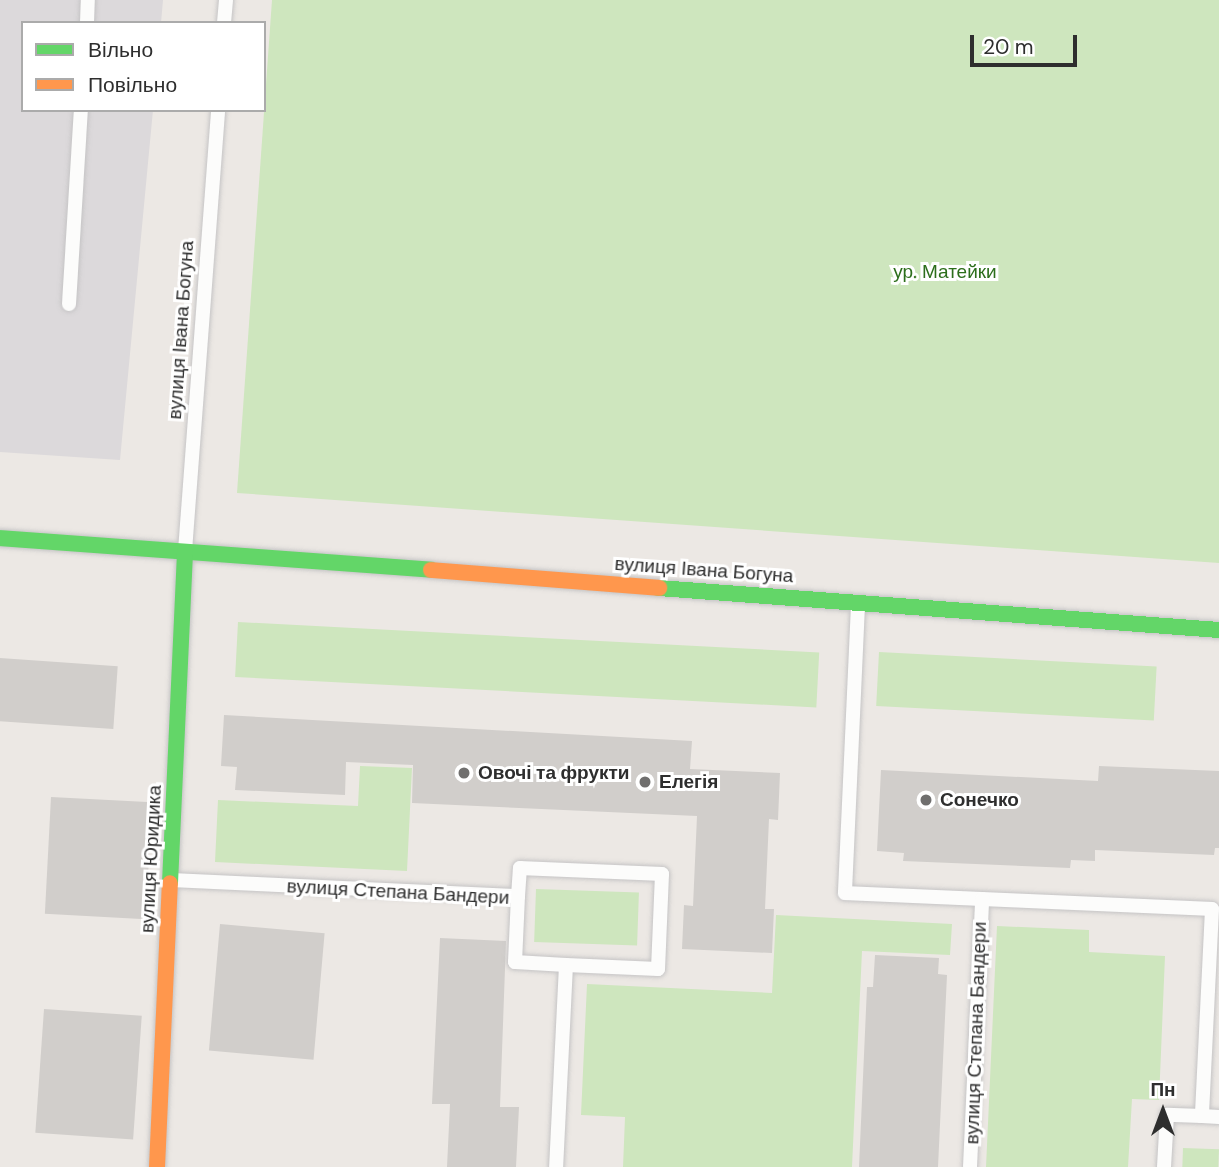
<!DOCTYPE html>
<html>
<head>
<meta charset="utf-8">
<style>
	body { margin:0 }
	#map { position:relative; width:1219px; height:1167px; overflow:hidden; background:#ece8e4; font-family:"DM Sans",sans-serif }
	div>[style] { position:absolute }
	.industrial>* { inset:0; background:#dcd9db }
	.green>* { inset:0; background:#cee6be; transform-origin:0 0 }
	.building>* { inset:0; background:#d1cecb; transform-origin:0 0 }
	.roads { filter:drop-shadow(0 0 2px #c5c4c5) drop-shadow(0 0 2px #c5c4c5) }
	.lane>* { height:14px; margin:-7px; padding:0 7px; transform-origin:7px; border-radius:7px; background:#fcfcfb }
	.fast>* { height:16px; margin:-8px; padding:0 8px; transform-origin:8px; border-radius:8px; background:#63d668 }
	.slow>* { height:16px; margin:-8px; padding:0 8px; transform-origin:8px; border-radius:8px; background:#ff974d }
	.dots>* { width:19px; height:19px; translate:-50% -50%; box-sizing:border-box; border:4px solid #fff; border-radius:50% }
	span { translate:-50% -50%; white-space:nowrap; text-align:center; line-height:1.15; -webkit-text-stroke:6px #fff; paint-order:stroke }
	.park-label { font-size:19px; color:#2c6e1b }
	.street-label { font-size:19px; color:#2e2e2e }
	.poi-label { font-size:19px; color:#2e2e2e; font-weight:700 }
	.left { translate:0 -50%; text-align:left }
	.legend { position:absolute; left:21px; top:21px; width:245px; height:91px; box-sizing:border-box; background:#fff; border:2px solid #ababab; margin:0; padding:9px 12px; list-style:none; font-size:21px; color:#2e2e2e }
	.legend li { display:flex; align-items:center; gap:14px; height:35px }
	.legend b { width:35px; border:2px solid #ababab }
	.north { position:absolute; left:1128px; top:1076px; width:70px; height:70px; -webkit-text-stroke:5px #fff; paint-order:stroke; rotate:0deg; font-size:19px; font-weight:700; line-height:28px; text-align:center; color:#2e2e2e }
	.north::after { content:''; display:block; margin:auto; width:24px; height:32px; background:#2e2e2e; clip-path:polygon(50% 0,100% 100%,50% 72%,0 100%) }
	.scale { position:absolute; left:970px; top:35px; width:107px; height:32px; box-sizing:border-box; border:4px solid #2e2e2e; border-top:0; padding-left:9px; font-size:21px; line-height:24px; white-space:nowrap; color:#2e2e2e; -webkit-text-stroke:5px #fff; paint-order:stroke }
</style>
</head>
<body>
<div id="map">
	<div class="industrial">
		<i style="clip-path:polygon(0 0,163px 0,161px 23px,23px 23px,23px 110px,153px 110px,120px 460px,0 452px)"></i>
	</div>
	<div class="green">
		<i style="clip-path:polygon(272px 0,1219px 0,1219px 563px,237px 493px)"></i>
		<i style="left:238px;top:622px;width:582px;height:55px;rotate:3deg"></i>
		<i style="left:879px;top:652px;width:278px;height:54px;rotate:3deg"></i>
		<i style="clip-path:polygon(360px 766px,412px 768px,407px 871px,215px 862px,218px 800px,358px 806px)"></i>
		<i style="left:536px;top:889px;width:103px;height:53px;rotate:2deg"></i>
		<i style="clip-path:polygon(776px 915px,952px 924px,950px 955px,862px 951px,852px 1167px,623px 1167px,625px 1117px,581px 1115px,587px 984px,772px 993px)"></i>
		<i style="clip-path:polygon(997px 926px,1089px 930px,1089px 952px,1165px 956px,1159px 1100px,1132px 1099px,1128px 1167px,986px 1167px)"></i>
		<i style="left:1183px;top:1148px;width:36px;height:19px;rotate:2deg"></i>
	</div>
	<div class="building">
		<i style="left:0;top:658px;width:118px;height:63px;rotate:4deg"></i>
		<i style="clip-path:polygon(224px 715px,692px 741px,690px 769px,780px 773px,778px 820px,769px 819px,765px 909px,774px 909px,772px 953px,682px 949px,684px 905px,693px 906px,697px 816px,412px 803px,413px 765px,346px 762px,345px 795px,235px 790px,237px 767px,221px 766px)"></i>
		<i style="clip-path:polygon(1099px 766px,1219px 771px,1219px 848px,1215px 848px,1214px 855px,1095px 850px,1095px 861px,1071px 860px,1070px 868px,903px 861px,904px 853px,877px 851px,881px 770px,1098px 781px)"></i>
		<i style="left:51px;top:797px;width:101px;height:117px;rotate:3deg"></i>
		<i style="left:220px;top:924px;width:105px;height:127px;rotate:5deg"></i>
		<i style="clip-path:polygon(440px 938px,506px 941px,500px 1107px,519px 1107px,516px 1167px,447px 1167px,450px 1104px,432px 1104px)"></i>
		<i style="clip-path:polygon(875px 955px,939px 958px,938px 974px,947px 975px,938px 1167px,859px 1167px,867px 987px,873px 987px)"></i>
		<i style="left:44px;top:1009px;width:98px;height:124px;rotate:4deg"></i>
	</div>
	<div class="roads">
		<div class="lane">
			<i style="left:87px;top:23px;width:23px;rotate:-88deg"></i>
			<i style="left:224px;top:23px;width:23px;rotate:-85deg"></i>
			<i style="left:69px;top:304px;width:194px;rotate:-86.5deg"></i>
			<i style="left:185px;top:551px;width:442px;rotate:-85.7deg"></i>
			<i style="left:858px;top:605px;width:288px;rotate:92.6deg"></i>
			<i style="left:845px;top:893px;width:367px;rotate:2.5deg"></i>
			<i style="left:1212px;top:909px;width:207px;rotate:92.8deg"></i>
			<i style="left:1202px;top:1116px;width:35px;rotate:-178deg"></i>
			<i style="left:1167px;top:1115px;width:52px;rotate:93.3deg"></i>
			<i style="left:173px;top:880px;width:345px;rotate:2.7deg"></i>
			<i style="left:518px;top:896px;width:66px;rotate:92.6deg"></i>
			<i style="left:515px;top:962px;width:51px;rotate:3.4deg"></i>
			<i style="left:566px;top:965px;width:202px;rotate:92.8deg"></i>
			<i style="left:518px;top:896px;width:28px;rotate:-86deg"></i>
			<i style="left:520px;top:868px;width:142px;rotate:2.4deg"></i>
			<i style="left:662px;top:874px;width:95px;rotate:92.4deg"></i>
			<i style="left:658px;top:969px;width:92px;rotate:-177.5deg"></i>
			<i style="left:1202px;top:1116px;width:17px;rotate:3deg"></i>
			<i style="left:970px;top:1167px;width:268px;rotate:-87.4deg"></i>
		</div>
		<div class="fast">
			<i style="left:0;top:538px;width:432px;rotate:4.2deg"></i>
			<i style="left:659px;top:588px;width:562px;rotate:4.29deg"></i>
			<i style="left:170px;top:883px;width:331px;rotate:-87.4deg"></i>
		</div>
		<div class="slow">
			<i style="left:431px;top:570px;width:229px;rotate:4.5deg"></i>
			<i style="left:157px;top:1167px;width:284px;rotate:-87.4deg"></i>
		</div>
	</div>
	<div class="dots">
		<i style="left:464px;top:773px;background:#706f6e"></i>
		<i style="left:645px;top:782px;background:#706f6e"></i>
		<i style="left:926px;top:800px;background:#706f6e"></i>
	</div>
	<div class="park-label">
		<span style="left:945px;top:272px">ур. Матейки</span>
	</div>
	<div class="street-label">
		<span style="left:181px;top:330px;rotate:-86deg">вулиця Івана Богуна</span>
		<span style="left:704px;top:570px;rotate:4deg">вулиця Івана Богуна</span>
		<span style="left:151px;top:859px;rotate:-87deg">вулиця Юридика</span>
		<span style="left:398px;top:892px;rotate:3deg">вулиця Степана Бандери</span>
		<span style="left:976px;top:1033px;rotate:-88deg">вулиця Степана Бандери</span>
	</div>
	<div class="poi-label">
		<span class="left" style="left:478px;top:773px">Овочі та фрукти</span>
		<span class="left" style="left:659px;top:782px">Елегія</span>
		<span class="left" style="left:940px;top:800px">Сонечко</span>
	</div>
	<ul class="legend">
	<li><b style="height:9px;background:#63d668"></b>Вільно</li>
	<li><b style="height:9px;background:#ff974d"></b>Повільно</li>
	</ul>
	<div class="north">Пн</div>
	<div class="scale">20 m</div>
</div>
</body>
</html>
